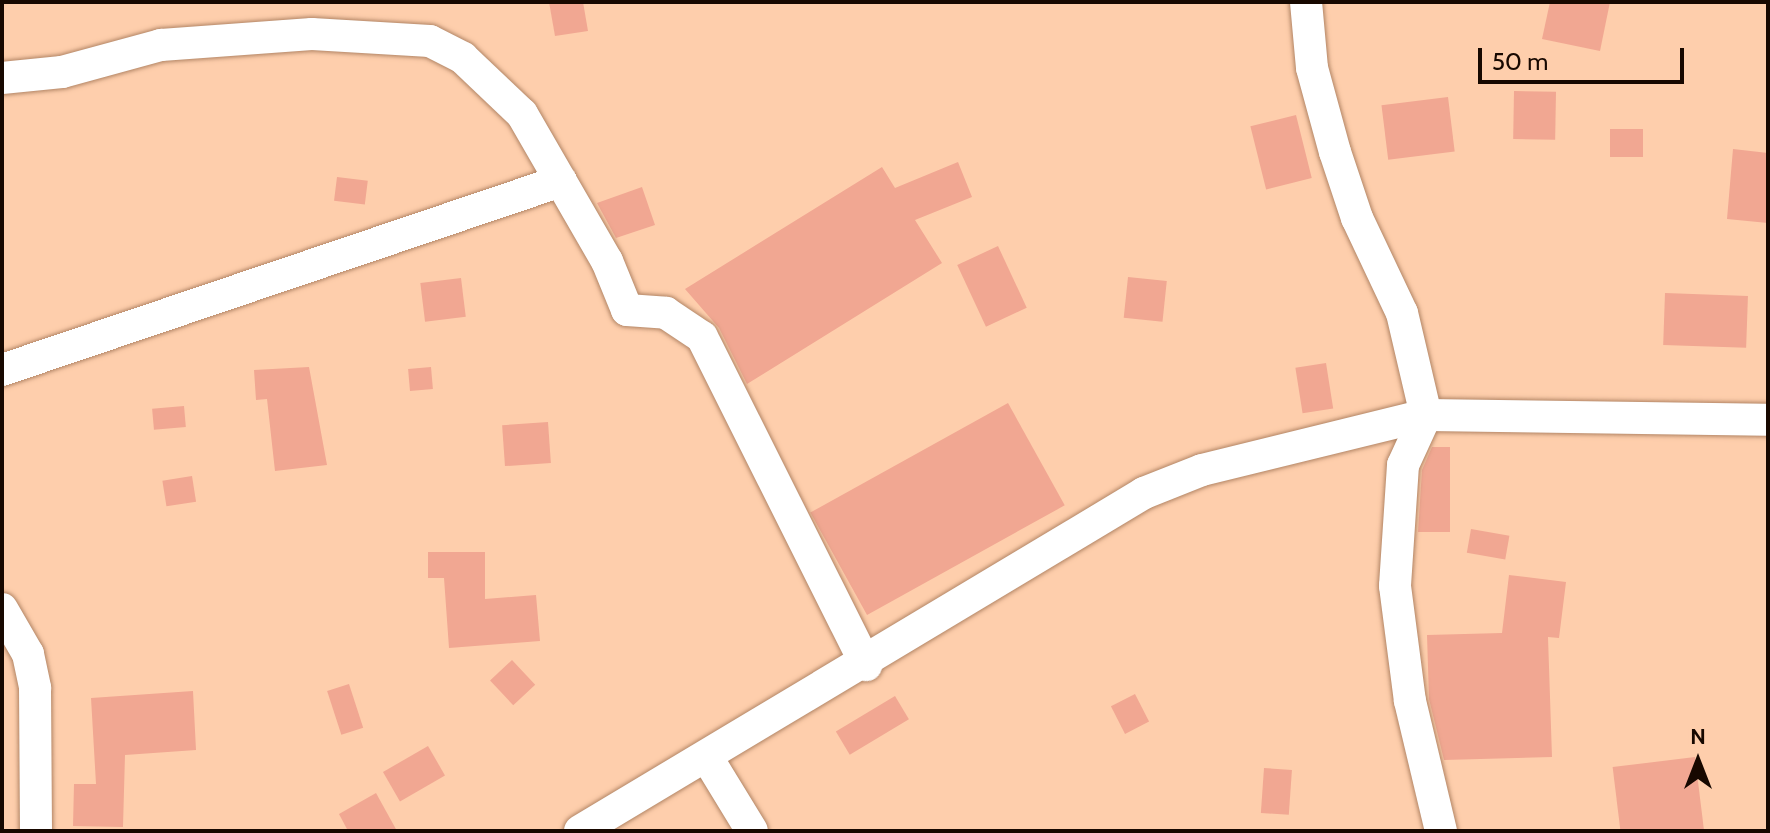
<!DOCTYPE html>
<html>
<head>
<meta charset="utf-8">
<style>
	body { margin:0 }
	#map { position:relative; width:1770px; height:833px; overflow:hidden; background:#feceac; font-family:Cabin,sans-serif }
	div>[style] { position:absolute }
	.building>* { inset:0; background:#f1a792; transform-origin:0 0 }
	.roads { filter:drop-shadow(0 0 2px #b28565) drop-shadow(0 0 2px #b28565) }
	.minor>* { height:32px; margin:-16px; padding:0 16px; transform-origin:16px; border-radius:16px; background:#fff }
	span { translate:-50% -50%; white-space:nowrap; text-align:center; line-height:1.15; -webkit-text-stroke:6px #feceac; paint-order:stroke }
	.frame { position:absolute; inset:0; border:4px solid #170800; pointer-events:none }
	.north { position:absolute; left:1658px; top:721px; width:80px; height:80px; -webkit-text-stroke:6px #feceac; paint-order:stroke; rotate:0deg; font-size:22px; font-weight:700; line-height:32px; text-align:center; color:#170800 }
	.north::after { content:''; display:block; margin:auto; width:28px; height:36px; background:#170800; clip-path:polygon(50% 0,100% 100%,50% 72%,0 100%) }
	.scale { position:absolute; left:1478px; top:48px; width:206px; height:36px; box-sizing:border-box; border:4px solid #170800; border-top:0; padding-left:10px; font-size:24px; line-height:28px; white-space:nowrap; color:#170800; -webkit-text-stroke:6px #feceac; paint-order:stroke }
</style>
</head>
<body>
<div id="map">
	<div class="building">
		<i style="clip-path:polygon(549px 2px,583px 2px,588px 31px,555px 36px)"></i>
		<i style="clip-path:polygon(1550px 2px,1610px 2px,1600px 51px,1542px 39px)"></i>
		<i style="left:1514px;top:91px;width:42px;height:48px;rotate:1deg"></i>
		<i style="left:1448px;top:97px;width:55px;height:67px;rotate:83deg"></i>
		<i style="left:1296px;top:115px;width:65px;height:47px;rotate:76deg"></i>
		<i style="left:1643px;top:129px;width:28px;height:33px;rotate:90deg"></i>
		<i style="clip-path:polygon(1733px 149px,1768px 153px,1768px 223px,1727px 219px)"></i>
		<i style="clip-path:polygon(958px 162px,972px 197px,915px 220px,942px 263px,747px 384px,719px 328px,685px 289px,882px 167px,895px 188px)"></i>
		<i style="left:337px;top:177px;width:31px;height:24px;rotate:7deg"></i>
		<i style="clip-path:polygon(642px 187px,655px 225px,616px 238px,597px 203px)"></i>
		<i style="left:998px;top:246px;width:68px;height:45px;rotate:65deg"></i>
		<i style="left:1128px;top:277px;width:39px;height:41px;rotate:6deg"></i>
		<i style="left:461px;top:278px;width:39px;height:41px;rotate:83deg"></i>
		<i style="left:1665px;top:293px;width:83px;height:52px;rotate:2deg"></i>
		<i style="left:1326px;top:363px;width:46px;height:31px;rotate:81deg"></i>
		<i style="clip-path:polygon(309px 367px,327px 465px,275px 471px,267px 399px,256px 400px,254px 370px)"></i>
		<i style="left:431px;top:367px;width:22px;height:23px;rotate:85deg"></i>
		<i style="left:1008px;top:403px;width:117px;height:226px;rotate:61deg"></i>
		<i style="left:184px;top:406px;width:21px;height:32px;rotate:85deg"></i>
		<i style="left:548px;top:422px;width:41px;height:46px;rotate:86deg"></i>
		<i style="clip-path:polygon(1432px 447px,1450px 447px,1450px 532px,1418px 532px,1422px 470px)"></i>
		<i style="left:192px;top:476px;width:26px;height:30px;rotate:81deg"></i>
		<i style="left:1471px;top:529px;width:39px;height:24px;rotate:10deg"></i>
		<i style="clip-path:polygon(428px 552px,485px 552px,485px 599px,536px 595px,540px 641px,449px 648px,444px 578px,428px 578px)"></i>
		<i style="clip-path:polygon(1509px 575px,1566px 582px,1559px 638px,1548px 637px,1552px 757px,1444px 760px,1429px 699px,1427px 635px,1502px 633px)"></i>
		<i style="left:512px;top:660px;width:34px;height:30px;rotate:47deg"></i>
		<i style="left:349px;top:684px;width:46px;height:23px;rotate:72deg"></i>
		<i style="clip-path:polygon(193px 691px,196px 750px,125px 755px,123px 827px,73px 826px,74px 784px,96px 784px,91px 698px)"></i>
		<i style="left:1135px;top:694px;width:31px;height:27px;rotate:63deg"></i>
		<i style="left:895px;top:696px;width:27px;height:69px;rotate:59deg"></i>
		<i style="left:428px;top:746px;width:34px;height:52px;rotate:60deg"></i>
		<i style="left:1695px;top:757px;width:75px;height:83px;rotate:83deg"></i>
		<i style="left:1264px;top:768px;width:28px;height:45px;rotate:4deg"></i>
		<i style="clip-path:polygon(376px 793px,397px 831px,348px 831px,339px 814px)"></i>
	</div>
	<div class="roads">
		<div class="minor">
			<i style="left:1306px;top:2px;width:66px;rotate:84.8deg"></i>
			<i style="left:1312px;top:68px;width:87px;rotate:74.7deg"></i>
			<i style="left:1335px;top:152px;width:70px;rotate:71.6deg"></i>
			<i style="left:1357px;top:218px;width:105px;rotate:64.7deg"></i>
			<i style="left:1402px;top:313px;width:105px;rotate:76.8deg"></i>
			<i style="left:1426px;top:415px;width:55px;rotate:114.7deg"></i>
			<i style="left:1403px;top:465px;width:121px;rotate:93.8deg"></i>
			<i style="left:1395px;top:586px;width:116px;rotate:82.6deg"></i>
			<i style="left:1410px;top:701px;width:134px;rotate:76.6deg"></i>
			<i style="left:2px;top:78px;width:60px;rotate:-5.7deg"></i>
			<i style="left:62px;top:72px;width:103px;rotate:-15.3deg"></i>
			<i style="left:161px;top:45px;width:151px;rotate:-4.2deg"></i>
			<i style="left:312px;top:34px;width:118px;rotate:3.4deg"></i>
			<i style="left:430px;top:41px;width:37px;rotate:27deg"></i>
			<i style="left:463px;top:58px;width:81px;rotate:43.5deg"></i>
			<i style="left:522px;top:114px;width:170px;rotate:60deg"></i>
			<i style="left:607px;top:261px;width:53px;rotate:67.8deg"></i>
			<i style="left:627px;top:310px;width:39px;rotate:4deg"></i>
			<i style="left:666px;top:313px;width:43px;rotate:33.7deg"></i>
			<i style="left:702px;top:337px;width:367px;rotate:63.4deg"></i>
			<i style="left:2px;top:370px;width:590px;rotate:-18.68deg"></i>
			<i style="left:2px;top:609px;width:52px;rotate:60deg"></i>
			<i style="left:28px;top:654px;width:35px;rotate:78deg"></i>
			<i style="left:35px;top:688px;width:143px;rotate:89.6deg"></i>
			<i style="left:708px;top:759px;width:84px;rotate:58.6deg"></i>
			<i style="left:580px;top:831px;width:658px;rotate:-30.93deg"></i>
			<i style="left:1144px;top:493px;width:62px;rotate:-21.6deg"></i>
			<i style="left:1202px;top:470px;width:231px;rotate:-13.8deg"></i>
			<i style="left:1426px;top:415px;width:342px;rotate:0.8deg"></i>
		</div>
	</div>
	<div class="frame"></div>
	<div class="north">N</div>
	<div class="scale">50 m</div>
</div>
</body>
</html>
